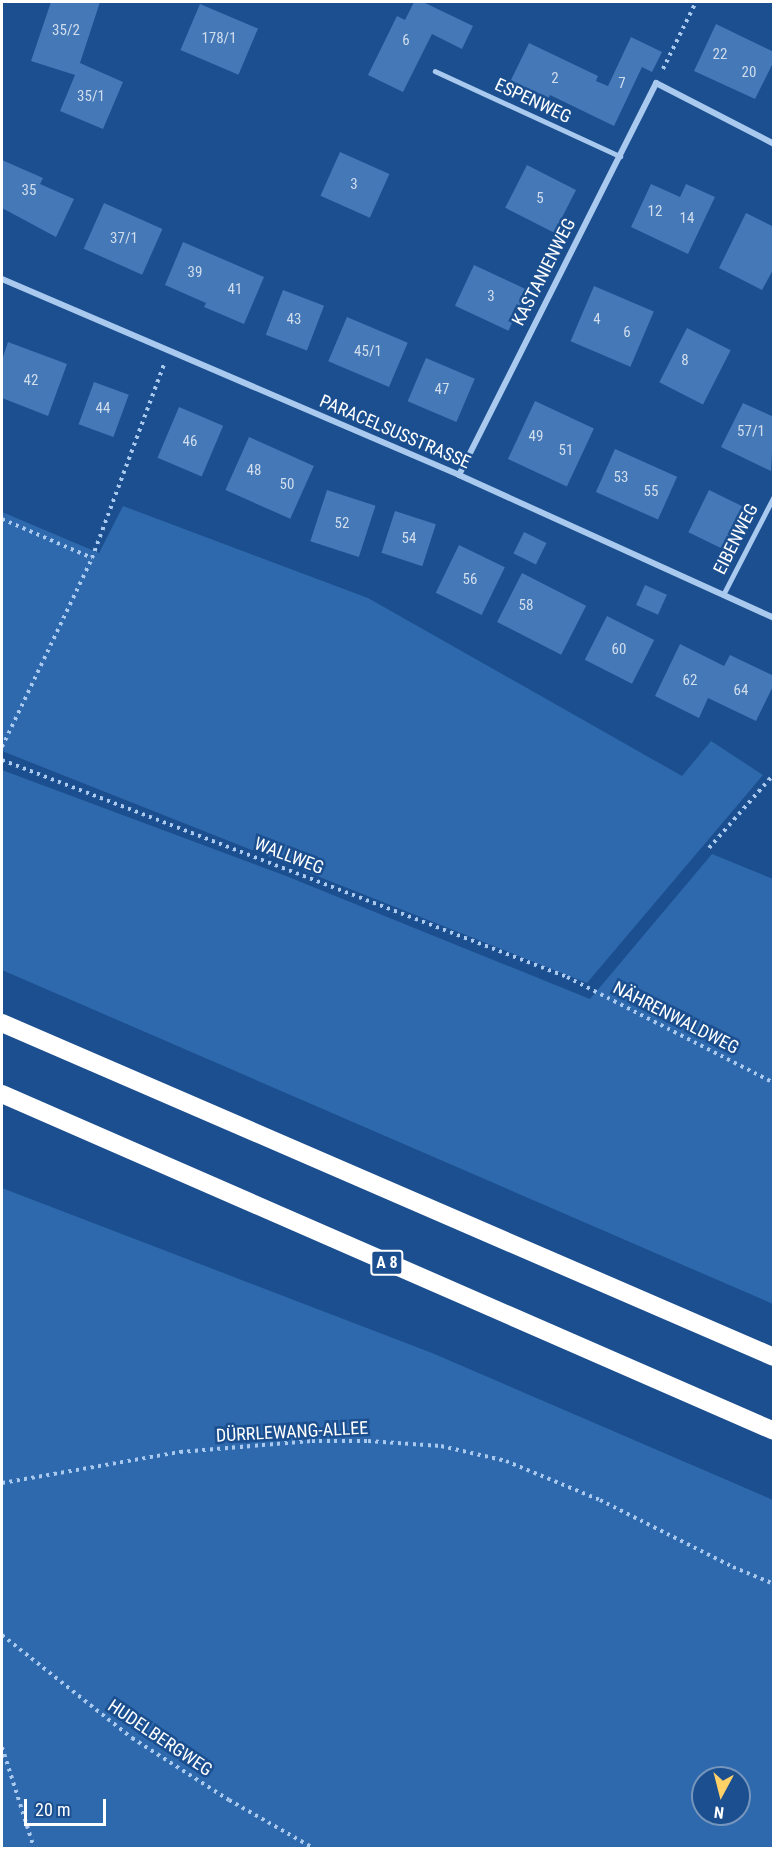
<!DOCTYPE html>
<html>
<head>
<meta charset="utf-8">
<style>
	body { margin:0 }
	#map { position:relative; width:775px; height:1850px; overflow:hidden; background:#1b4f8f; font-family:"Roboto Condensed",sans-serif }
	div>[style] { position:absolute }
	.green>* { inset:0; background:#2e69ad }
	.building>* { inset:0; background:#4478b7; transform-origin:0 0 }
	.path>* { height:4px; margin-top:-2px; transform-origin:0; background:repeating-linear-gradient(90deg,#a9c9ee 0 3px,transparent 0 7.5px) }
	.service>* { height:4.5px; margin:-2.25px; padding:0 2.25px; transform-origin:2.25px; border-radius:2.25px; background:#a9c9ee }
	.minor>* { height:6px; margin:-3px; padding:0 3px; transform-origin:3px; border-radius:3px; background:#a9c9ee }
	.motorway>* { height:18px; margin:-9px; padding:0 9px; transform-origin:9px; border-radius:9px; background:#fff }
	span { translate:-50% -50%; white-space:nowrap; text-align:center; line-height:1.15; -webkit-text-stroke:5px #1b4f8f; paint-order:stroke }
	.number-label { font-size:15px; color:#d0dded }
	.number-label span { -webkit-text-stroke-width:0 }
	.shield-label span { padding:2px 4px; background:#1b4f8f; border:2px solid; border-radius:4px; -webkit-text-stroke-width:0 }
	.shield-label { font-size:16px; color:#fff; font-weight:700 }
	.street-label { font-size:18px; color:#fff }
	.frame { position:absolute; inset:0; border:3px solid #fff; pointer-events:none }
	.north { position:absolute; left:691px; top:1766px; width:60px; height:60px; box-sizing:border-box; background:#1b4f8f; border:2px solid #7695bc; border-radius:50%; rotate:187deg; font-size:16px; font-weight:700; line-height:24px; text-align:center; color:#fff }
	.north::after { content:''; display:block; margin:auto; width:21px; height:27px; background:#ffd166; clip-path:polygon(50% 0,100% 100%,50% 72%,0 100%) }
	.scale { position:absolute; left:24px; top:1799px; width:82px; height:27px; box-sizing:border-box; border:3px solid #fff; border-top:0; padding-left:8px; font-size:18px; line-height:21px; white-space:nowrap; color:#fff; -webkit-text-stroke:4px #1b4f8f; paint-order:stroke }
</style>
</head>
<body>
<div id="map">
	<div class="green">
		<i style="clip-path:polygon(123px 506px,368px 598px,682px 776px,711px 741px,763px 775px,587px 983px,2px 751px,2px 512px,99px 553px)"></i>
		<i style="clip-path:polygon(2px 770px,286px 876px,590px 999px,712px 854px,773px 879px,773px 1304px,2px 970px)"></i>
		<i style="clip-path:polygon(evenodd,2px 1188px,432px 1353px,773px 1500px,773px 1848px,2px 1848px,2px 1188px,703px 1778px,739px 1778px,739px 1814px,703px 1814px,703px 1778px)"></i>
	</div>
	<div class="building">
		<i style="clip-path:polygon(51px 2px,100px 2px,80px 63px,123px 82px,103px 129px,60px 111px,75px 75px,31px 61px)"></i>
		<i style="clip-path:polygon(414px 2px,423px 2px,473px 26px,462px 49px,432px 34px,403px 92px,368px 75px,397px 16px,405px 20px)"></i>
		<i style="left:200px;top:4px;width:63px;height:50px;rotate:23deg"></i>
		<i style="clip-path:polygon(716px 24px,774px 52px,774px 61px,755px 99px,694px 71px)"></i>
		<i style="clip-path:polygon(631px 37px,662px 52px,652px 72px,642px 67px,614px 126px,550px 95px,548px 100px,510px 82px,529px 43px,598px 76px,596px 81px,608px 86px)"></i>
		<i style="left:340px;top:152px;width:54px;height:48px;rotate:24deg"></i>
		<i style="clip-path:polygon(2px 160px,43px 178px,40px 184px,74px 199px,56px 237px,2px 208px)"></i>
		<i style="left:527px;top:165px;width:55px;height:48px;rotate:27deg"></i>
		<i style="clip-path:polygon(651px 184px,680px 197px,686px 184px,715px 197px,688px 254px,631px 227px)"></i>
		<i style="left:104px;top:203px;width:64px;height:50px;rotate:24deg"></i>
		<i style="clip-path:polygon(746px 213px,774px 227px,774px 268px,762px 290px,719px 268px)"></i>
		<i style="clip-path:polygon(183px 242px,264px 277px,244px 324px,204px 307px,206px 303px,165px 285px)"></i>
		<i style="left:474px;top:265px;width:59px;height:45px;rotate:25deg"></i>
		<i style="left:594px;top:286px;width:65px;height:60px;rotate:23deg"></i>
		<i style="left:283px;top:290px;width:44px;height:48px;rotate:21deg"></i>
		<i style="left:347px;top:317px;width:66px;height:48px;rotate:23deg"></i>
		<i style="left:687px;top:328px;width:49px;height:61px;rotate:27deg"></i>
		<i style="clip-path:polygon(8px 342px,67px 364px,48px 416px,2px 398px,2px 360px)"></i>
		<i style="left:426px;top:358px;width:53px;height:47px;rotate:23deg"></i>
		<i style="left:94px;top:382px;width:37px;height:45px;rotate:20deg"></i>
		<i style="left:535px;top:401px;width:65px;height:64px;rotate:25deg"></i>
		<i style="clip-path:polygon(743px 403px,774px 417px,771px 471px,721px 447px)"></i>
		<i style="left:179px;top:407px;width:48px;height:55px;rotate:23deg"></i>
		<i style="left:249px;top:437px;width:71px;height:58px;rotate:24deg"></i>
		<i style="left:615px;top:449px;width:68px;height:47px;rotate:24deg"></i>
		<i style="left:327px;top:490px;width:51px;height:54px;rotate:18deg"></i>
		<i style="left:709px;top:490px;width:48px;height:47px;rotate:26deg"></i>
		<i style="left:395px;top:511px;width:43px;height:44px;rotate:18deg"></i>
		<i style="left:524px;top:532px;width:25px;height:24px;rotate:26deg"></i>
		<i style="left:459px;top:545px;width:51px;height:53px;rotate:26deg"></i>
		<i style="left:522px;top:573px;width:72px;height:55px;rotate:27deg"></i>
		<i style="left:645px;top:585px;width:24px;height:22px;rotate:24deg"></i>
		<i style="left:607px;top:616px;width:53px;height:49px;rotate:27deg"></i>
		<i style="clip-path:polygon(680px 644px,724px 666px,730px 655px,774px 676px,774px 684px,756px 721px,708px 698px,699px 718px,655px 696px)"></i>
	</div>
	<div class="path">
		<i style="left:663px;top:69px;width:75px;rotate:-63.8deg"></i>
		<i style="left:2px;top:519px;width:98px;rotate:23.4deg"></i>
		<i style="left:2px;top:747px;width:209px;rotate:-64.5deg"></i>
		<i style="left:92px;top:558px;width:207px;rotate:-69.6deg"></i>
		<i style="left:2px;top:760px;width:605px;rotate:21.01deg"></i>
		<i style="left:567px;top:977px;width:233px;rotate:27.1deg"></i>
		<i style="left:709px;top:848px;width:98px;rotate:-48.7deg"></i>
		<i style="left:2px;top:1483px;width:181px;rotate:-9.9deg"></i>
		<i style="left:180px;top:1452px;width:132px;rotate:-4.8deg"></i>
		<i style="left:312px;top:1441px;width:56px"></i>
		<i style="left:368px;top:1441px;width:73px;rotate:3.9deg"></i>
		<i style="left:441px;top:1446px;width:67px;rotate:13deg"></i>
		<i style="left:506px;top:1461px;width:102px;rotate:22.5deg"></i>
		<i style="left:600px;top:1500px;width:149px;rotate:26.7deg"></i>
		<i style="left:733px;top:1567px;width:44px;rotate:22.5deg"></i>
		<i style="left:2px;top:1635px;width:166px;rotate:38.4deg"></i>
		<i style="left:132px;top:1738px;width:115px;rotate:32.6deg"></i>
		<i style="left:229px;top:1800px;width:97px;rotate:29.7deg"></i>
		<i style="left:2px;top:1747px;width:106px;rotate:72.4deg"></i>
	</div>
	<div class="service">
		<i style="left:435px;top:71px;width:204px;rotate:24.7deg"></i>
		<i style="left:723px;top:595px;width:111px;rotate:-62.7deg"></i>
	</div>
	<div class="minor">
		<i style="left:2px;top:279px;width:497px;rotate:23.2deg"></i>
		<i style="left:459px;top:475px;width:346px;rotate:24.4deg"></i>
		<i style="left:459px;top:475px;width:439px;rotate:-63.3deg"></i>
		<i style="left:656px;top:83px;width:133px;rotate:27.3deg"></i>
	</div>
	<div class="motorway">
		<i style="left:2px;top:1023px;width:841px;rotate:23.4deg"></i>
		<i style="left:2px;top:1094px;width:842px;rotate:23.58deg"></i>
	</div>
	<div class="number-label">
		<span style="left:66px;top:31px">35/2</span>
		<span style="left:219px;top:39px">178/1</span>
		<span style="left:406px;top:41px">6</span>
		<span style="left:720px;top:55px">22</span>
		<span style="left:749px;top:73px">20</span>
		<span style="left:555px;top:79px">2</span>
		<span style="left:622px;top:84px">7</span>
		<span style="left:91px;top:97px">35/1</span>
		<span style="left:354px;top:185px">3</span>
		<span style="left:29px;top:191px">35</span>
		<span style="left:540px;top:199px">5</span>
		<span style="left:655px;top:212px">12</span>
		<span style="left:687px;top:219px">14</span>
		<span style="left:124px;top:239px">37/1</span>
		<span style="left:195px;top:273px">39</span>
		<span style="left:235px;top:290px">41</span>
		<span style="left:491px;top:297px">3</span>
		<span style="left:294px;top:320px">43</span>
		<span style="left:597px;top:320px">4</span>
		<span style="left:627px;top:333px">6</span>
		<span style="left:368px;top:352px">45/1</span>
		<span style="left:685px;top:361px">8</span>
		<span style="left:31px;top:381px">42</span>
		<span style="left:442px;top:390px">47</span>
		<span style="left:103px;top:409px">44</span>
		<span style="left:751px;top:432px">57/1</span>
		<span style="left:536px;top:437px">49</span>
		<span style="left:190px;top:442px">46</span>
		<span style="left:566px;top:451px">51</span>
		<span style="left:254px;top:471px">48</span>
		<span style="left:621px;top:478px">53</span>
		<span style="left:287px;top:485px">50</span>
		<span style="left:651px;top:492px">55</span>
		<span style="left:342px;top:524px">52</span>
		<span style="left:409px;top:539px">54</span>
		<span style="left:470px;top:580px">56</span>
		<span style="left:526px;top:606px">58</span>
		<span style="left:619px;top:650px">60</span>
		<span style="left:690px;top:681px">62</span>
		<span style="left:741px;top:691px">64</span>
	</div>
	<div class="shield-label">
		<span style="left:387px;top:1263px">A 8</span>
	</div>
	<div class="street-label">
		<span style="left:533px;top:101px;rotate:25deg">ESPENWEG</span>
		<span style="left:544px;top:272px;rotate:-63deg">KASTANIENWEG</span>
		<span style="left:395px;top:432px;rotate:23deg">PARACELSUSSTRASSE</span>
		<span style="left:736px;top:539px;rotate:-63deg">EIBENWEG</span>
		<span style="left:289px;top:856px;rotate:21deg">WALLWEG</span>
		<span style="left:676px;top:1018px;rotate:27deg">NÄHRENWALDWEG</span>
		<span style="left:292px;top:1432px;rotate:-3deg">DÜRRLEWANG-ALLEE</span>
		<span style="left:160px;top:1738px;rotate:34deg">HUDELBERGWEG</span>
	</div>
	<div class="frame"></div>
	<div class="north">N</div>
	<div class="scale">20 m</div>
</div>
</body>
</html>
